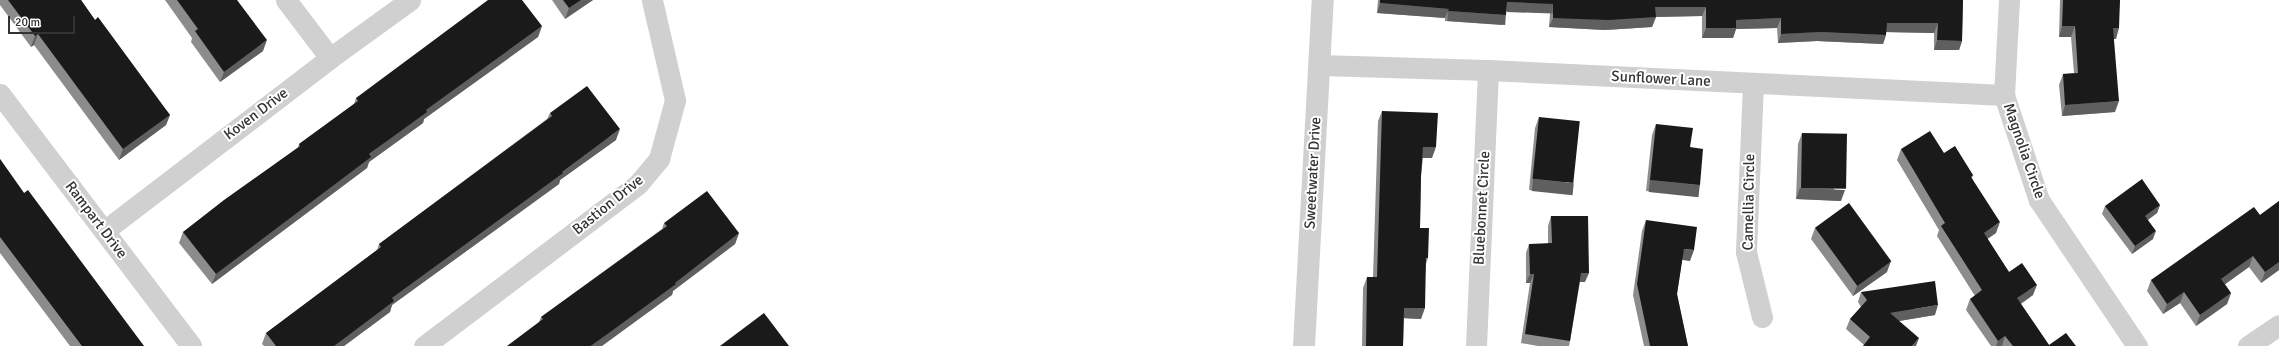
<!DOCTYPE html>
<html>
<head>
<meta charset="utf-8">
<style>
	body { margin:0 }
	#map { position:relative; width:2279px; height:346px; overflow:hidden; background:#fff; font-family:Signika,sans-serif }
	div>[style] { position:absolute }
	.minor>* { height:21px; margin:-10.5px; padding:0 10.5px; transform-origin:10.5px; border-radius:10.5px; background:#d0d0d0 }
	.tertiary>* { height:22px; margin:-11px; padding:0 11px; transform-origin:11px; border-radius:11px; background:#d0d0d0 }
	.wall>* { inset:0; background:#8c8c8c }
	.shaded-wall>* { inset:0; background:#5f5f5f; transform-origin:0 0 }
	.building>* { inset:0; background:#1a1a1a; transform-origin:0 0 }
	span { translate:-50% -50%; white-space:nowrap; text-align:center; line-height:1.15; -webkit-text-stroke:4px #fff; paint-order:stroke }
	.street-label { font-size:15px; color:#333 }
	.scale { position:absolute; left:8px; top:16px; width:67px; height:18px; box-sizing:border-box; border:2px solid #333; border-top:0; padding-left:5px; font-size:12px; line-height:14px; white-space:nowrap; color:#333; -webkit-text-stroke:3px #fff; paint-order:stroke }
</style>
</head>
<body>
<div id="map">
	<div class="minor">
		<i style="left:286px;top:0;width:73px;rotate:52.8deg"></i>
		<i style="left:2009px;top:0;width:95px;rotate:93deg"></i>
		<i style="left:2004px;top:95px;width:111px;rotate:71.6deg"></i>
		<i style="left:2039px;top:200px;width:176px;rotate:56.1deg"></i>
		<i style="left:1319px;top:65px;width:169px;rotate:1.7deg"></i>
		<i style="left:1488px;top:70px;width:517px;rotate:2.77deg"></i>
		<i style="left:1753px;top:84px;width:168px;rotate:92.4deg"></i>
		<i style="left:1746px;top:252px;width:67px;rotate:76.2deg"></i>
		<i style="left:0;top:94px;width:316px;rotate:52.8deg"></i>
		<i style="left:104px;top:231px;width:285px;rotate:-37.4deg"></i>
		<i style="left:330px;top:58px;width:99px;rotate:-35.9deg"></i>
		<i style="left:424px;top:346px;width:268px;rotate:-37.1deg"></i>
		<i style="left:638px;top:184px;width:33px;rotate:-50deg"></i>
		<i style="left:659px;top:159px;width:61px;rotate:-74.8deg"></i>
		<i style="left:675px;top:100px;width:103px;rotate:-103deg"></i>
		<i style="left:1476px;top:346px;width:276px;rotate:-87.5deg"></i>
		<i style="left:2248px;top:346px;width:37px;rotate:-34deg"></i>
	</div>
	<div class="tertiary">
		<i style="left:1304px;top:346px;width:347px;rotate:-86.9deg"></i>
	</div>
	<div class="wall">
		<i style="clip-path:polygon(0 0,81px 0,95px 20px,170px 115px,166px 125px,119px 160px,34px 45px,31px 47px,0 5px)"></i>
		<i style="clip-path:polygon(165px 0,237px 0,263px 51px,220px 82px,191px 42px,192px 38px)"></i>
		<i style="clip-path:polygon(552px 0,593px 0,565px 19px)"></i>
		<i style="clip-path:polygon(1378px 0,1963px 0,1962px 41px,1959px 50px,1934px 50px,1934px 33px,1886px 32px,1886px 35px,1883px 44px,1817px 41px,1778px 43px,1777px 28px,1736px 29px,1733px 38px,1702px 38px,1702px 16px,1656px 17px,1652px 27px,1605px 30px,1549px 27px,1550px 13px,1506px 11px,1502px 25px,1445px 21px,1445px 18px,1377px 13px)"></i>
		<i style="clip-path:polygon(2060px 0,2120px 0,2116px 39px,2114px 39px,2115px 112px,2062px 116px,2059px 85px,2063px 74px,2074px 73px,2071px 37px,2059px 37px)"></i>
		<i style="clip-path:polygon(542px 26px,538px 37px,424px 119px,423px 123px,369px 162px,367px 168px,212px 284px,179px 243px,183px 232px,298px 148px,299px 144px,354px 104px,356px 98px)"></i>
		<i style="clip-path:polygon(1382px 111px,1432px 158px,1423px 158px,1421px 176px,1420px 228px,1428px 258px,1426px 264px,1421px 319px,1404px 318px,1403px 346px,1362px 346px,1363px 288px,1367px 277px,1373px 277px,1378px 121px)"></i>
		<i style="clip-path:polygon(550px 113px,616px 140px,560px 180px,559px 184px,392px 305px,390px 312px,344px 346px,264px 346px,262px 344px,266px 333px,377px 250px,379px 244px,547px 119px)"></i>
		<i style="clip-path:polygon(1539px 117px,1570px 194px,1529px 190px,1535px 128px)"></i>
		<i style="clip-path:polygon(1656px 124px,1690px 147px,1700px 185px,1696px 196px,1646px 191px,1652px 135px)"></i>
		<i style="clip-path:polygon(1802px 133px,1841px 201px,1796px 199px,1798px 144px)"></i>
		<i style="clip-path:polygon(1901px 149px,1944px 153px,1973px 175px,1972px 178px,1996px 233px,1987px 239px,2009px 272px,2033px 295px,2021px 304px,2049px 345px,2076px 346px,1991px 346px,1966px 310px,1970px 299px,1975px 296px,1937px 236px,1939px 230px,1897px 160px)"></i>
		<i style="clip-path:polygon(0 159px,24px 193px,144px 346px,70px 346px,0 253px)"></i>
		<i style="clip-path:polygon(2279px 201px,2279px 270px,2261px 283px,2249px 267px,2225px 284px,2231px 293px,2227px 304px,2196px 326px,2180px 303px,2163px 314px,2147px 291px,2151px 280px,2260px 215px)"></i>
		<i style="clip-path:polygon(2160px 205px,2157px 213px,2148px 220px,2153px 239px,2132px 254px,2102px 214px,2105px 206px)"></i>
		<i style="clip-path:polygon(1551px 216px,1585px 282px,1580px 282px,1570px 341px,1569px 346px,1538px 346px,1521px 343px,1530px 283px,1526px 283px,1526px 253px,1529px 244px,1548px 244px,1548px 226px)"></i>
		<i style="clip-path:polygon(1646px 220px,1690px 261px,1682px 260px,1677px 294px,1688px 346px,1644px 346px,1633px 295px,1642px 231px)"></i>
		<i style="clip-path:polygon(664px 223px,739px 233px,735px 244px,673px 291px,672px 295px,539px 322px,541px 317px,662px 229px)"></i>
		<i style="clip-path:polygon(1815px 228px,1887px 272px,1853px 296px,1811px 239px)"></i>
		<i style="clip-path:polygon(1861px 292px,1935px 315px,1899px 321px,1864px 345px,1846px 329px,1850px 319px,1861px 307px,1858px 302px)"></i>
	</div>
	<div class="shaded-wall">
		<i style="clip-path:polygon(581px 0,593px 0,565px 19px,569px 8px)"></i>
		<i style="left:1507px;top:2px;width:46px;height:10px;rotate:2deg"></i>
		<i style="clip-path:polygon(1380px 3px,1449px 9px,1445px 18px,1377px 13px)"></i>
		<i style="clip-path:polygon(1655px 7px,1706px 7px,1702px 16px,1652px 17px)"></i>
		<i style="left:1448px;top:11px;width:58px;height:10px;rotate:4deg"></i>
		<i style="clip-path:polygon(1656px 17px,1652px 27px,1605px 30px,1549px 27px,1553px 18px)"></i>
		<i style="clip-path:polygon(1781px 18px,1777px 28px,1736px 29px,1733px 38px,1702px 38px,1706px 28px,1736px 20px)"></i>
		<i style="clip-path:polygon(1887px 23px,1938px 23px,1934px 33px,1883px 32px)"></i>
		<i style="clip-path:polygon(542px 26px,538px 37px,424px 119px,423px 123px,369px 162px,367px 168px,212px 284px,216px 274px,426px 110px)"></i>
		<i style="clip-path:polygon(2062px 26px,2075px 26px,2071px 37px,2059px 37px)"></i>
		<i style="clip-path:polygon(2113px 28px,2119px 28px,2116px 39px,2109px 38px)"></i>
		<i style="clip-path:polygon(1821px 32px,1886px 35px,1883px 44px,1817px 41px,1778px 43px,1781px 34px)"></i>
		<i style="clip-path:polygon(38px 34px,34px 45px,31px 47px,35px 36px)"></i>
		<i style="clip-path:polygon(267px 40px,263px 51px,220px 82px,224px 72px)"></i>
		<i style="clip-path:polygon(1937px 40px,1962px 41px,1959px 50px,1934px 50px)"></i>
		<i style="clip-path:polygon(2119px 101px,2115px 112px,2062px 116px,2065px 105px)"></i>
		<i style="clip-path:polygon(170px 115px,166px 125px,119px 160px,123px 149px)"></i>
		<i style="clip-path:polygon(620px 129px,616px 140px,560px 180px,559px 184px,392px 305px,390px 312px,344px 346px,334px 346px,392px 298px,562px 172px)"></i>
		<i style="clip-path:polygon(1423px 147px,1436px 147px,1432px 158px,1420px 158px)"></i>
		<i style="left:1533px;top:179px;width:41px;height:12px;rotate:6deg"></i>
		<i style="left:1650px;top:180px;width:50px;height:12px;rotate:6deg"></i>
		<i style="clip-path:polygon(1800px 188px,1845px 190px,1841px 201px,1796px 199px)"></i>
		<i style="clip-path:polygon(2160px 205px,2157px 213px,2142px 224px,2145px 216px)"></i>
		<i style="clip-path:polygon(2000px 222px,1996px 233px,1980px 244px,1984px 233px)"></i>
		<i style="clip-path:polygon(2156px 231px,2153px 239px,2132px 254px,2135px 246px)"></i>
		<i style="clip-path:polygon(739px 233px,735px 244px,673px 291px,672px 295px,602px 346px,591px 346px)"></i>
		<i style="clip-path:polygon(1684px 249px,1694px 250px,1690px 261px,1680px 259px)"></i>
		<i style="clip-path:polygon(2253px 256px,2249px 267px,2217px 290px,2221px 279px)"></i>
		<i style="clip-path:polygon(1891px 261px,1887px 272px,1853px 296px,1857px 286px)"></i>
		<i style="clip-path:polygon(2279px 262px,2279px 270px,2261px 283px,2265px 272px)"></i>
		<i style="clip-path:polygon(1581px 273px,1589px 273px,1585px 282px,1578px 282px)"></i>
		<i style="clip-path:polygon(1530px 274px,1534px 274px,1530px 283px,1526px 283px)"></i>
		<i style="clip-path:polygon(2037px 285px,2033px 295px,2013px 309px,2017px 298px)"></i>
		<i style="clip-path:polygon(2184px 292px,2180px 303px,2163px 314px,2167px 304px)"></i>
		<i style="clip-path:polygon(2231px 293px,2227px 304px,2196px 326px,2200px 315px)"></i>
		<i style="clip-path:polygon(1938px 305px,1935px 315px,1887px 323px,1890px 313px)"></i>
		<i style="clip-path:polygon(1404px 308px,1425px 308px,1421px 319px,1400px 318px)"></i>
		<i style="clip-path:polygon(2005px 336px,2002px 346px,1996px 346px,1998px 341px)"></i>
		<i style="clip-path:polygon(1919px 338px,1916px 346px,1912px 346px)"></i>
	</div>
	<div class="building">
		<i style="clip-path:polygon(8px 0,81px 0,95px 20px,98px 17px,170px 115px,123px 149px,38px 34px,35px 36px)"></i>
		<i style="clip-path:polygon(177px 0,237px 0,267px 40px,224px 72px,195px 31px,198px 29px)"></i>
		<i style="clip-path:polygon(488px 0,522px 0,542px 26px,426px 110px,427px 112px,369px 154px,371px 157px,216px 274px,183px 232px,224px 200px,300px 146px,299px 144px,358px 101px,356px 98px)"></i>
		<i style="clip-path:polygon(563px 0,581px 0,569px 8px)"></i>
		<i style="clip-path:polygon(1380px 0,1963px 0,1962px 41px,1937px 40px,1938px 23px,1887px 23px,1886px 35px,1821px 32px,1781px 34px,1781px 18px,1736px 20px,1736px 28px,1706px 28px,1706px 7px,1655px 7px,1656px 17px,1608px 20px,1553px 18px,1553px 4px,1507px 2px,1506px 15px,1448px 11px,1449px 9px,1380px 3px)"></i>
		<i style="clip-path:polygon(2063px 0,2120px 0,2119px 28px,2113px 28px,2119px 101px,2065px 105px,2063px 74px,2078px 73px,2075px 26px,2062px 26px)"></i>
		<i style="clip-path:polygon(587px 86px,620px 129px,562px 172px,563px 173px,392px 298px,394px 301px,334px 346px,276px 346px,266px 333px,381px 247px,379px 244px,552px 116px,550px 113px)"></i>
		<i style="clip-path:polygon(1382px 111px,1438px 113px,1436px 147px,1423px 147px,1421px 176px,1420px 228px,1429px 228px,1428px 258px,1426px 258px,1425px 308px,1404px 308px,1403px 346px,1366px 346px,1367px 277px,1377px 277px)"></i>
		<i style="left:1539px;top:117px;width:41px;height:62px;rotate:6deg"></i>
		<i style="clip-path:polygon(1656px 124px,1693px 128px,1690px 147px,1703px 149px,1700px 185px,1650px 180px)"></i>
		<i style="clip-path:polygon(1930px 131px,1944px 153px,1955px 146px,1973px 175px,1971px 177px,2000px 222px,1984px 233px,2009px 272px,2022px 263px,2037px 285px,2017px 298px,2049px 345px,2066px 333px,2076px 346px,2013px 346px,2005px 336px,1998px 341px,1970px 299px,1982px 290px,1941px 226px,1945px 223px,1901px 149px)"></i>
		<i style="left:1802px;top:133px;width:45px;height:55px;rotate:1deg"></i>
		<i style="clip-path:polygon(0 159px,24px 193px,28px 190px,144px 346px,82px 346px,0 237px)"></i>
		<i style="clip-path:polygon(2142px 179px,2160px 205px,2145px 216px,2156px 231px,2135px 246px,2105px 206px)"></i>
		<i style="clip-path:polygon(707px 191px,739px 233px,675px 283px,676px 284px,591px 346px,507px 346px,543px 319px,541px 317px,667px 226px,664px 223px)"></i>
		<i style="clip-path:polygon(2279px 201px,2279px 262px,2265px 272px,2253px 256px,2221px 279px,2231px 293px,2200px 315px,2184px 292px,2167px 304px,2151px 280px,2254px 207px,2260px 215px)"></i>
		<i style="left:1849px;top:203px;width:72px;height:42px;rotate:54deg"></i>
		<i style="clip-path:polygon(1551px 216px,1588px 216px,1589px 273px,1581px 273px,1570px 341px,1525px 334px,1534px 274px,1530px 274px,1529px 244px,1552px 243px)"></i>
		<i style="clip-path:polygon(1646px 220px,1697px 227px,1694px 250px,1684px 249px,1677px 294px,1688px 346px,1650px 346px,1637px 284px)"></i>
		<i style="clip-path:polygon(1935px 281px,1938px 305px,1890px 313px,1919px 338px,1912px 346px,1863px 346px,1870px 337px,1850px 319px,1867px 300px,1861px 292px)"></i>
		<i style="clip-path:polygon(764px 313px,789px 346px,720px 346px)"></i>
	</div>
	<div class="street-label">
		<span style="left:1661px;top:79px;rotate:3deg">Sunflower Lane</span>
		<span style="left:256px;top:114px;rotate:-37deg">Koven Drive</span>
		<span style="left:2024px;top:151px;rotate:71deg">Magnolia Circle</span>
		<span style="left:1313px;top:173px;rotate:-87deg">Sweetwater Drive</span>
		<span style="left:1749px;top:202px;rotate:-89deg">Camellia Circle</span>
		<span style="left:608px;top:205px;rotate:-39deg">Bastion Drive</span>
		<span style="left:1482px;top:208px;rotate:-87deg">Bluebonnet Circle</span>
		<span style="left:96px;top:220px;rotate:53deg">Rampart Drive</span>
	</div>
	<div class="scale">20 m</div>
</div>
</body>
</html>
